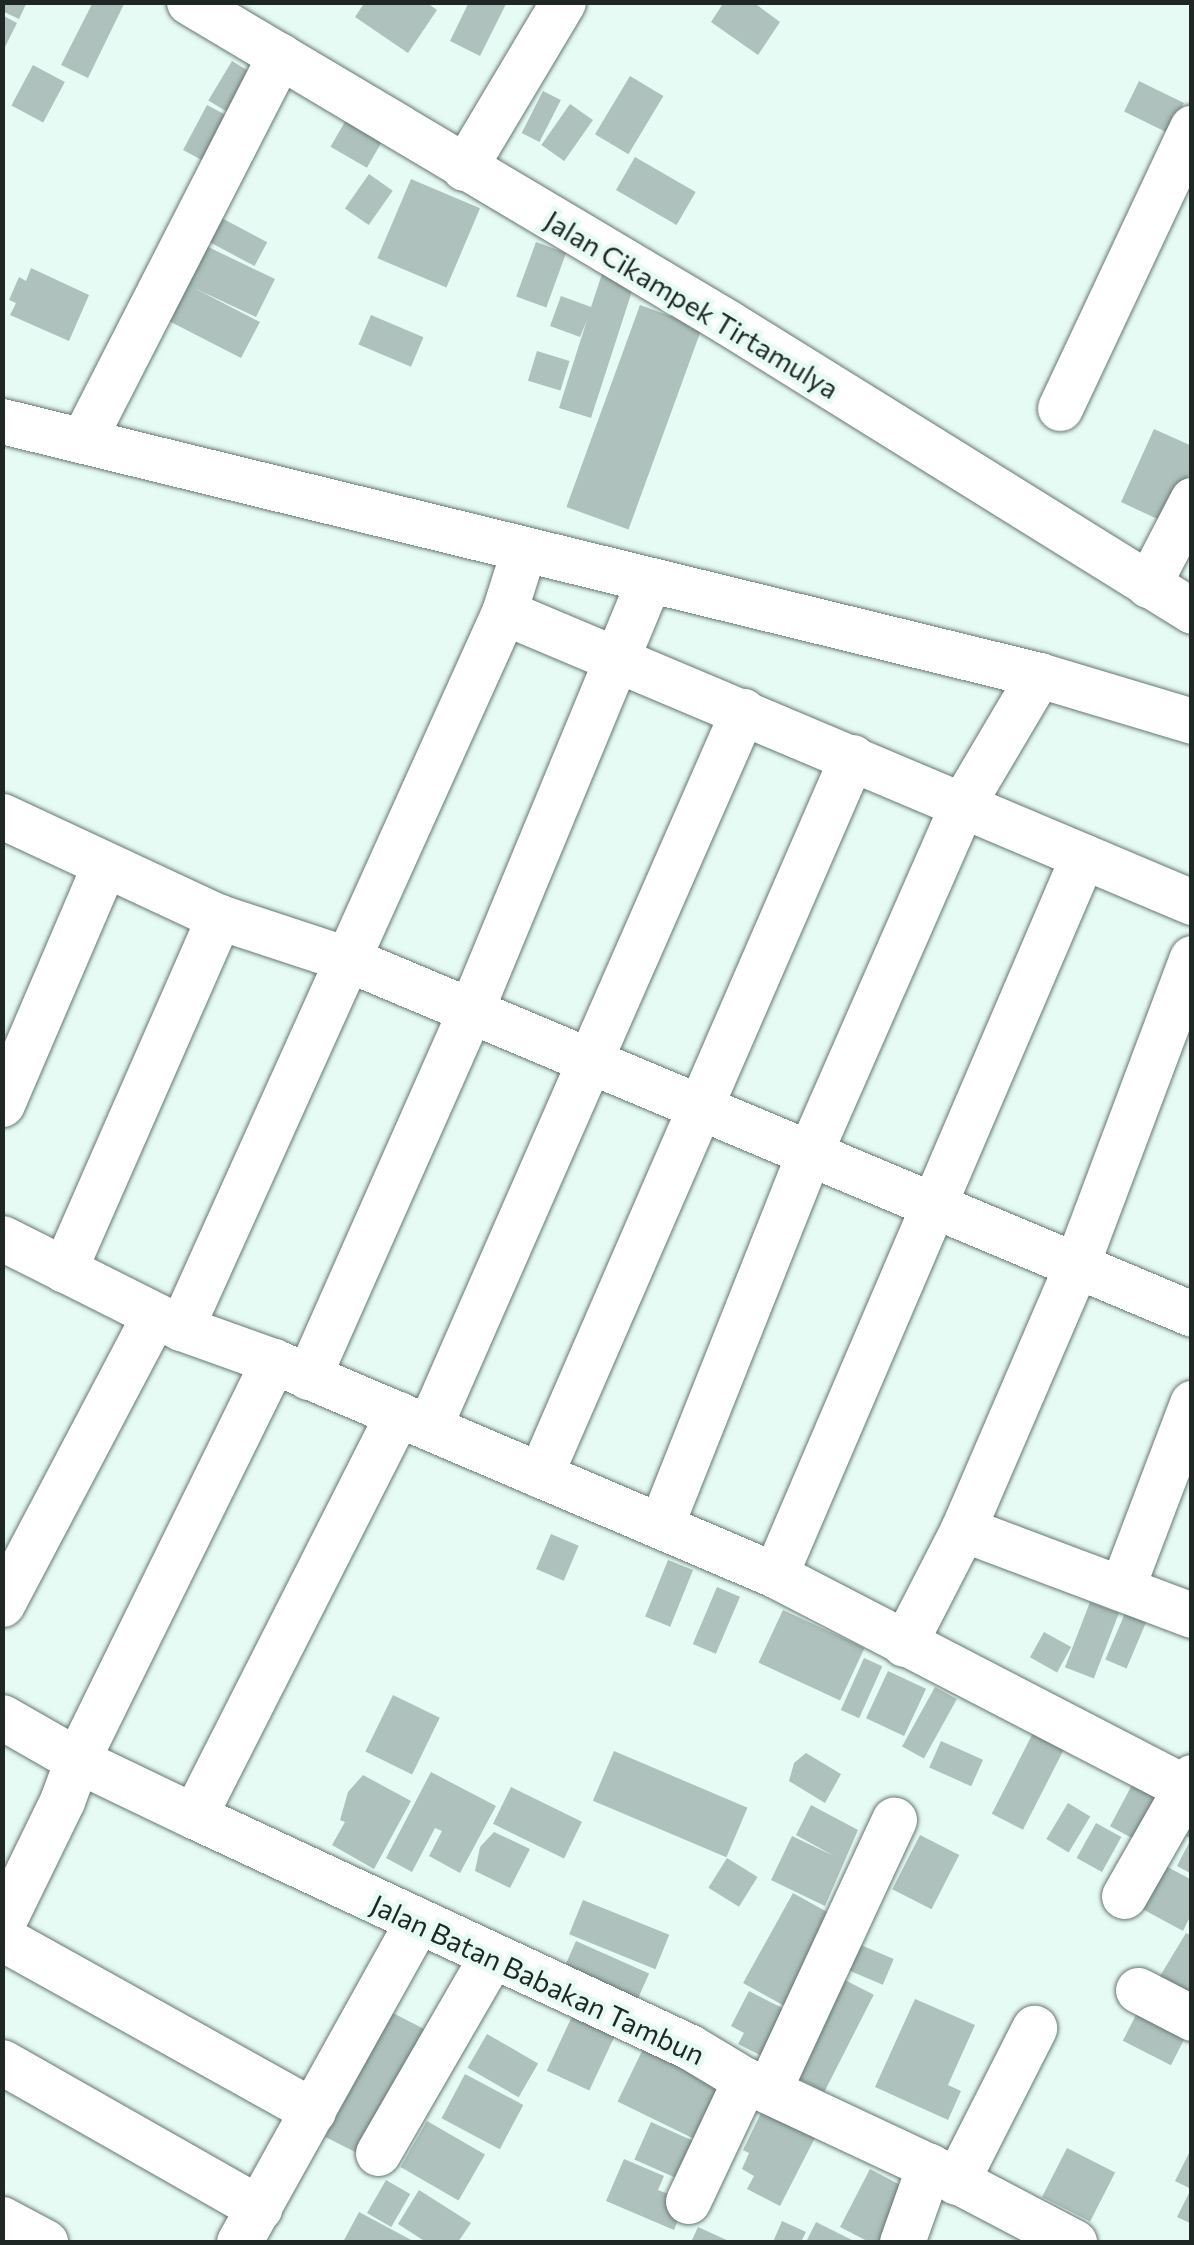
<!DOCTYPE html>
<html>
<head>
<meta charset="utf-8">
<style>
	body { margin:0 }
	#map { position:relative; width:1194px; height:2245px; overflow:hidden; background:#e7fbf5; font-family:Commissioner,sans-serif }
	div>[style] { position:absolute }
	.building>* { inset:0; background:#aec1bc; transform-origin:0 0 }
	.roads { filter:drop-shadow(0 0 2px #667772) drop-shadow(0 0 2px #667772) }
	.minor>* { height:45px; margin:-22.5px; padding:0 22.5px; transform-origin:22.5px; border-radius:22.5px; background:#fff }
	span { translate:-50% -50%; white-space:nowrap; text-align:center; line-height:1.15; -webkit-text-stroke:9px #e7fbf5; paint-order:stroke }
	.street-label { font-size:28px; color:#1f2725 }
	.frame { position:absolute; inset:0; border:5px solid #1f2725; pointer-events:none }
</style>
</head>
<body>
<div id="map">
	<div class="building">
		<i style="clip-path:polygon(2px 2px,27px 2px,19px 19px,2px 11px)"></i>
		<i style="clip-path:polygon(93px 2px,125px 2px,88px 78px,61px 65px)"></i>
		<i style="clip-path:polygon(365px 2px,426px 2px,437px 10px,408px 53px,355px 17px)"></i>
		<i style="clip-path:polygon(469px 2px,507px 2px,480px 56px,450px 41px)"></i>
		<i style="clip-path:polygon(724px 2px,753px 2px,780px 22px,758px 55px,711px 22px)"></i>
		<i style="clip-path:polygon(2px 15px,17px 23px,2px 53px)"></i>
		<i style="left:232px;top:61px;width:35px;height:46px;rotate:31deg"></i>
		<i style="left:33px;top:65px;width:36px;height:46px;rotate:28deg"></i>
		<i style="left:630px;top:76px;width:39px;height:68px;rotate:31deg"></i>
		<i style="left:1139px;top:81px;width:50px;height:34px;rotate:26deg"></i>
		<i style="left:543px;top:91px;width:20px;height:47px;rotate:27deg"></i>
		<i style="left:570px;top:104px;width:28px;height:50px;rotate:35deg"></i>
		<i style="left:207px;top:105px;width:36px;height:51px;rotate:28deg"></i>
		<i style="left:350px;top:113px;width:42px;height:39px;rotate:30deg"></i>
		<i style="left:635px;top:157px;width:70px;height:38px;rotate:30deg"></i>
		<i style="left:369px;top:174px;width:29px;height:42px;rotate:35deg"></i>
		<i style="left:411px;top:179px;width:75px;height:86px;rotate:23deg"></i>
		<i style="left:216px;top:215px;width:58px;height:27px;rotate:28deg"></i>
		<i style="left:536px;top:242px;width:32px;height:58px;rotate:20deg"></i>
		<i style="clip-path:polygon(202px 244px,275px 279px,256px 317px,194px 288px,260px 322px,241px 358px,167px 320px)"></i>
		<i style="clip-path:polygon(31px 268px,89px 295px,69px 341px,10px 315px,16px 303px,9px 300px,19px 277px,26px 281px)"></i>
		<i style="clip-path:polygon(602px 274px,634px 285px,591px 418px,559px 408px,587px 320px,580px 337px,550px 326px,561px 296px,591px 307px)"></i>
		<i style="left:640px;top:305px;width:66px;height:215px;rotate:20deg"></i>
		<i style="left:371px;top:315px;width:57px;height:32px;rotate:23deg"></i>
		<i style="left:537px;top:351px;width:34px;height:31px;rotate:17deg"></i>
		<i style="clip-path:polygon(1154px 429px,1192px 446px,1192px 468px,1166px 523px,1121px 502px)"></i>
		<i style="left:551px;top:1534px;width:30px;height:38px;rotate:23deg"></i>
		<i style="left:668px;top:1560px;width:27px;height:61px;rotate:22deg"></i>
		<i style="left:717px;top:1587px;width:25px;height:62px;rotate:23deg"></i>
		<i style="left:1090px;top:1602px;width:31px;height:70px;rotate:21deg"></i>
		<i style="left:1128px;top:1606px;width:23px;height:58px;rotate:23deg"></i>
		<i style="left:783px;top:1610px;width:90px;height:58px;rotate:25deg"></i>
		<i style="left:1044px;top:1632px;width:31px;height:29px;rotate:29deg"></i>
		<i style="left:864px;top:1658px;width:20px;height:57px;rotate:24deg"></i>
		<i style="left:888px;top:1671px;width:42px;height:52px;rotate:25deg"></i>
		<i style="left:935px;top:1687px;width:25px;height:68px;rotate:29deg"></i>
		<i style="left:393px;top:1695px;width:52px;height:63px;rotate:26deg"></i>
		<i style="left:1034px;top:1731px;width:35px;height:93px;rotate:27deg"></i>
		<i style="left:941px;top:1741px;width:46px;height:29px;rotate:24deg"></i>
		<i style="left:614px;top:1751px;width:145px;height:54px;rotate:23deg"></i>
		<i style="clip-path:polygon(806px 1753px,841px 1774px,825px 1803px,789px 1781px,794px 1763px)"></i>
		<i style="clip-path:polygon(431px 1772px,496px 1806px,460px 1873px,429px 1856px,442px 1831px,435px 1828px,412px 1872px,386px 1858px)"></i>
		<i style="clip-path:polygon(363px 1775px,411px 1801px,374px 1869px,332px 1845px,345px 1822px,340px 1820px,348px 1792px)"></i>
		<i style="left:1133px;top:1783px;width:44px;height:49px;rotate:28deg"></i>
		<i style="left:511px;top:1787px;width:79px;height:41px;rotate:26deg"></i>
		<i style="left:1068px;top:1803px;width:26px;height:42px;rotate:31deg"></i>
		<i style="clip-path:polygon(811px 1805px,858px 1830px,825px 1906px,771px 1880px,792px 1836px,834px 1856px,796px 1835px)"></i>
		<i style="left:1096px;top:1823px;width:29px;height:40px;rotate:29deg"></i>
		<i style="clip-path:polygon(1192px 1826px,1192px 1874px,1177px 1866px,1191px 1839px,1186px 1836px)"></i>
		<i style="clip-path:polygon(494px 1832px,530px 1849px,510px 1888px,475px 1871px,480px 1847px)"></i>
		<i style="left:920px;top:1835px;width:44px;height:61px;rotate:27deg"></i>
		<i style="left:727px;top:1858px;width:36px;height:35px;rotate:32deg"></i>
		<i style="clip-path:polygon(1158px 1862px,1192px 1880px,1192px 1913px,1183px 1931px,1135px 1905px)"></i>
		<i style="left:793px;top:1893px;width:52px;height:103px;rotate:29deg"></i>
		<i style="left:583px;top:1900px;width:93px;height:37px;rotate:22deg"></i>
		<i style="clip-path:polygon(1186px 1933px,1192px 1936px,1192px 2009px,1154px 1986px)"></i>
		<i style="left:576px;top:1941px;width:80px;height:29px;rotate:24deg"></i>
		<i style="left:856px;top:1943px;width:41px;height:28px;rotate:23deg"></i>
		<i style="left:831px;top:1973px;width:48px;height:109px;rotate:27deg"></i>
		<i style="clip-path:polygon(749px 1991px,792px 2013px,768px 2059px,738px 2044px,744px 2033px,731px 2026px)"></i>
		<i style="clip-path:polygon(915px 1999px,975px 2025px,948px 2085px,961px 2091px,948px 2120px,875px 2087px)"></i>
		<i style="left:1141px;top:2005px;width:54px;height:40px;rotate:27deg"></i>
		<i style="left:575px;top:2010px;width:47px;height:67px;rotate:25deg"></i>
		<i style="left:389px;top:2011px;width:46px;height:141px;rotate:27deg"></i>
		<i style="left:487px;top:2034px;width:59px;height:39px;rotate:30deg"></i>
		<i style="left:646px;top:2043px;width:101px;height:65px;rotate:26deg"></i>
		<i style="left:465px;top:2074px;width:66px;height:50px;rotate:28deg"></i>
		<i style="clip-path:polygon(762px 2111px,820px 2128px,780px 2206px,747px 2189px,754px 2176px,742px 2169px,749px 2153px,743px 2150px)"></i>
		<i style="left:427px;top:2121px;width:67px;height:53px;rotate:30deg"></i>
		<i style="left:651px;top:2122px;width:60px;height:41px;rotate:24deg"></i>
		<i style="clip-path:polygon(1192px 2147px,1192px 2224px,1177px 2217px,1191px 2189px,1175px 2181px)"></i>
		<i style="left:1067px;top:2148px;width:54px;height:55px;rotate:27deg"></i>
		<i style="clip-path:polygon(624px 2159px,664px 2176px,658px 2190px,686px 2201px,674px 2230px,606px 2201px)"></i>
		<i style="clip-path:polygon(870px 2169px,906px 2188px,897px 2242px,869px 2242px,840px 2227px)"></i>
		<i style="left:386px;top:2180px;width:28px;height:38px;rotate:30deg"></i>
		<i style="clip-path:polygon(419px 2190px,471px 2223px,458px 2242px,426px 2242px,398px 2224px)"></i>
		<i style="clip-path:polygon(359px 2212px,415px 2242px,343px 2242px)"></i>
		<i style="clip-path:polygon(782px 2221px,806px 2232px,801px 2242px,773px 2242px)"></i>
		<i style="clip-path:polygon(816px 2222px,856px 2242px,806px 2242px)"></i>
		<i style="clip-path:polygon(698px 2227px,731px 2242px,691px 2242px)"></i>
	</div>
	<div class="roads">
		<div class="minor">
			<i style="left:189px;top:2px;width:626px;rotate:30.74deg"></i>
			<i style="left:727px;top:322px;width:547px;rotate:31.86deg"></i>
			<i style="left:464px;top:168px;width:193px;rotate:-59.2deg"></i>
			<i style="left:1060px;top:408px;width:310px;rotate:-64.8deg"></i>
			<i style="left:2px;top:421px;width:1068px;rotate:13.76deg"></i>
			<i style="left:1039px;top:675px;width:160px;rotate:16.7deg"></i>
			<i style="left:83px;top:440px;width:432px;rotate:-62.9deg"></i>
			<i style="left:1148px;top:585px;width:96px;rotate:-62.6deg"></i>
			<i style="left:504px;top:612px;width:747px;rotate:22.86deg"></i>
			<i style="left:2px;top:816px;width:239px;rotate:25deg"></i>
			<i style="left:219px;top:917px;width:138px;rotate:18.2deg"></i>
			<i style="left:350px;top:960px;width:913px;rotate:22.8deg"></i>
			<i style="left:2px;top:1104px;width:261px;rotate:-66.8deg"></i>
			<i style="left:2px;top:1238px;width:200px;rotate:26.7deg"></i>
			<i style="left:181px;top:1328px;width:98px;rotate:19.7deg"></i>
			<i style="left:273px;top:1361px;width:546px;rotate:23.09deg"></i>
			<i style="left:775px;top:1575px;width:463px;rotate:27.4deg"></i>
			<i style="left:64px;top:1270px;width:386px;rotate:-66.3deg"></i>
			<i style="left:181px;top:1328px;width:785px;rotate:-65.72deg"></i>
			<i style="left:504px;top:612px;width:63px;rotate:-72.4deg"></i>
			<i style="left:308px;top:1377px;width:402px;rotate:-66.1deg"></i>
			<i style="left:471px;top:1010px;width:464px;rotate:-67.5deg"></i>
			<i style="left:429px;top:1427px;width:782px;rotate:-66.32deg"></i>
			<i style="left:540px;top:1475px;width:783px;rotate:-66.51deg"></i>
			<i style="left:661px;top:1525px;width:399px;rotate:-68.3deg"></i>
			<i style="left:809px;top:1154px;width:381px;rotate:-66.3deg"></i>
			<i style="left:962px;top:805px;width:151px;rotate:-59.4deg"></i>
			<i style="left:963px;top:1529px;width:245px;rotate:20.6deg"></i>
			<i style="left:775px;top:1575px;width:782px;rotate:-66.81deg"></i>
			<i style="left:1123px;top:1585px;width:195px;rotate:-69.2deg"></i>
			<i style="left:2px;top:1604px;width:326px;rotate:-62.2deg"></i>
			<i style="left:904px;top:1644px;width:129px;rotate:-62.8deg"></i>
			<i style="left:963px;top:1529px;width:286px;rotate:-66.7deg"></i>
			<i style="left:1076px;top:1266px;width:329px;rotate:-69.4deg"></i>
			<i style="left:2px;top:1717px;width:86px;rotate:29.8deg"></i>
			<i style="left:77px;top:1760px;width:130px;rotate:25.6deg"></i>
			<i style="left:194px;top:1816px;width:547px;rotate:24.97deg"></i>
			<i style="left:690px;top:2047px;width:64px;rotate:31deg"></i>
			<i style="left:745px;top:2080px;width:203px;rotate:25.1deg"></i>
			<i style="left:929px;top:2166px;width:164px;rotate:27.7deg"></i>
			<i style="left:194px;top:1816px;width:451px;rotate:-63.1deg"></i>
			<i style="left:1124px;top:1896px;width:137px;rotate:-60.3deg"></i>
			<i style="left:2px;top:1924px;width:137px;rotate:-64deg"></i>
			<i style="left:62px;top:1801px;width:44px;rotate:-69.9deg"></i>
			<i style="left:77px;top:1760px;width:445px;rotate:-63.8deg"></i>
			<i style="left:2px;top:1938px;width:356px;rotate:29.1deg"></i>
			<i style="left:1138px;top:1990px;width:61px;rotate:27.4deg"></i>
			<i style="left:2px;top:2062px;width:296px;rotate:29.6deg"></i>
			<i style="left:769px;top:2089px;width:297px;rotate:-65.1deg"></i>
			<i style="left:378px;top:2153px;width:226px;rotate:-60deg"></i>
			<i style="left:956px;top:2182px;width:173px;rotate:-63.1deg"></i>
			<i style="left:688px;top:2201px;width:134px;rotate:-64.8deg"></i>
			<i style="left:2px;top:2219px;width:49px;rotate:28.1deg"></i>
			<i style="left:239px;top:2242px;width:366px;rotate:-60.9deg"></i>
			<i style="left:902px;top:2242px;width:81px;rotate:-70.4deg"></i>
		</div>
	</div>
	<div class="street-label">
		<span style="left:692px;top:304px;rotate:31deg">Jalan Cikampek Tirtamulya</span>
		<span style="left:538px;top:1979px;rotate:25deg">Jalan Batan Babakan Tambun</span>
	</div>
	<div class="frame"></div>
</div>
</body>
</html>
